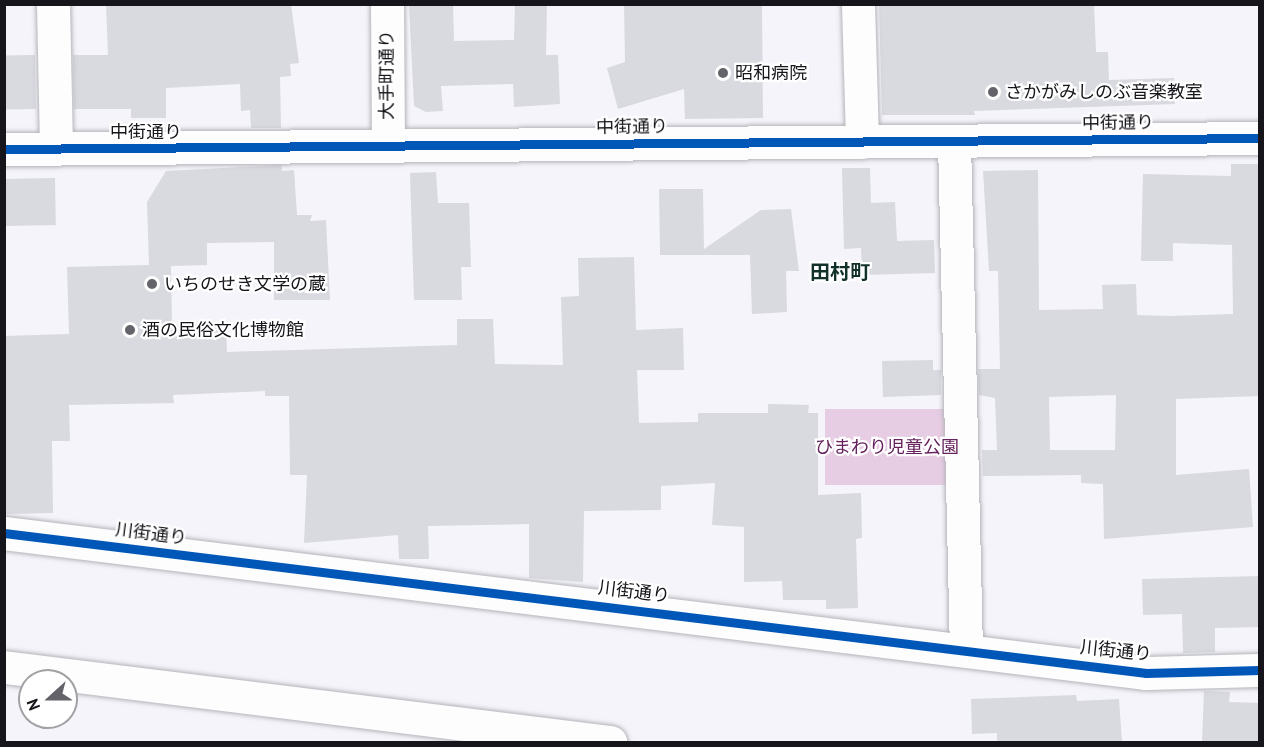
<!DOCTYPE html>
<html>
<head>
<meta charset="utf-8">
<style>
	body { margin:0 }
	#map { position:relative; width:1264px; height:747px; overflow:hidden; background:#f4f4fa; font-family:"PT Sans","Noto Sans JP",sans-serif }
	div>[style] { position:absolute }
	.green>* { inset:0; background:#e7cde4; transform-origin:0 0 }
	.building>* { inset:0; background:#d8dae0; transform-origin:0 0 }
	.roads { filter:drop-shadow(0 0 2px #b5b4ba) drop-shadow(0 0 2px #b5b4ba) }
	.street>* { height:33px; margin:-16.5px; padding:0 16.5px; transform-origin:16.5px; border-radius:16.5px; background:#fdfdfe }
	.secondary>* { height:33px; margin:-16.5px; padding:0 16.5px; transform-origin:16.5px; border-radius:16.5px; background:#fdfdfe }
	.cycleway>* { height:9px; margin:-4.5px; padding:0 4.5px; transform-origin:4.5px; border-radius:4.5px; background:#0057b8 }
	.dots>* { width:16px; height:16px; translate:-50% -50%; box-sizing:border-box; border:3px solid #fff; border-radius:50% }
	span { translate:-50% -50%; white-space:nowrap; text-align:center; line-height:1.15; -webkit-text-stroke:4.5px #fff; paint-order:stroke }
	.poi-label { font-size:18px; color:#15151b }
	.left { translate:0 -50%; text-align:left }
	.street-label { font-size:18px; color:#15151b }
	.park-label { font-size:18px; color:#65225c }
	.neighbourhood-label { font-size:20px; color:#11312a; font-weight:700 }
	.frame { position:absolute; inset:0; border:6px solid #15151b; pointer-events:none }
	.north { position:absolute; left:18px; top:669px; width:60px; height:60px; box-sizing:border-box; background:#fff; border:2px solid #a1a1a4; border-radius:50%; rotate:249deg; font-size:16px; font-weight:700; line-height:24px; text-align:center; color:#15151b }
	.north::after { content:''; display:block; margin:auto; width:21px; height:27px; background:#636369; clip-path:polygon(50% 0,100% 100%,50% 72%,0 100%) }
</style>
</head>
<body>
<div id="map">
	<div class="green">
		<i style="left:825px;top:409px;width:124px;height:76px"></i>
	</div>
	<div class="building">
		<i style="clip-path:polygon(106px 4px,291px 4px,299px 63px,290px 64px,291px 76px,280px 77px,281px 128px,251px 128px,250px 110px,241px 111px,240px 84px,166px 88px,166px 118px,131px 118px,131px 109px,74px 109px,73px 55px,108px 55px)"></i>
		<i style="clip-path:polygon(409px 4px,453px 4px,454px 41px,514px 40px,515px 4px,547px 4px,546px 55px,558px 55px,560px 104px,514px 107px,513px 84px,441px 86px,443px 111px,426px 112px,414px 106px)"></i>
		<i style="clip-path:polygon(624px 4px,762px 4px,763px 118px,685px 119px,684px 89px,618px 109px,607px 68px,625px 62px)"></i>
		<i style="clip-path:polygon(879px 4px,1094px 4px,1096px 52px,1108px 52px,1109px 80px,1174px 78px,1175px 104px,974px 111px,975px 115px,882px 115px)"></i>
		<i style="left:35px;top:55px;width:54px;height:31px;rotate:89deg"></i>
		<i style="clip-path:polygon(evenodd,1231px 164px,1260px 164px,1260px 396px,1176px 399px,1176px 475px,1249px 469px,1253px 527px,1104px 539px,1103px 484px,1081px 483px,1081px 475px,983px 476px,982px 450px,997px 450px,995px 398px,979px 395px,978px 369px,1000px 369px,998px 271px,989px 271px,983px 171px,1038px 170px,1039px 310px,1103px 309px,1102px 285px,1136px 284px,1137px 315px,1170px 316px,1233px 314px,1232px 245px,1173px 243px,1173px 261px,1141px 261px,1143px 174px,1231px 176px,1231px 164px,1116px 395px,1115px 450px,1050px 450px,1049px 397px,1116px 395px)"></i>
		<i style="clip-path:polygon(281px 165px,282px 171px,294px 170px,297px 215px,312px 215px,310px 221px,326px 220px,330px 300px,274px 300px,274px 242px,207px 243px,207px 265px,171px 266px,172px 325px,226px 323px,227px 352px,457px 345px,457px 319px,493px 319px,495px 364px,563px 365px,561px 297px,579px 296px,578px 258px,634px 257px,636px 330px,683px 328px,684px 370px,637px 370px,639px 423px,698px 422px,698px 413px,768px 413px,768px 404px,809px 405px,808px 413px,818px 413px,818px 495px,861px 493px,862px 538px,856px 539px,858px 608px,826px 609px,826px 600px,783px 600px,782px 581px,744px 582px,744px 527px,712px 525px,715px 483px,661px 486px,661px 510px,584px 511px,583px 582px,529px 578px,529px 524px,428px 526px,429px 559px,399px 559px,398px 535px,304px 543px,307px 475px,290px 475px,289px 396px,265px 396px,265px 391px,173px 395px,174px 403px,69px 405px,70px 441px,52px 441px,53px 513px,4px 514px,4px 336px,69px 334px,67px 267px,149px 265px,147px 202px,166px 171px)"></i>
		<i style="clip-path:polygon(842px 168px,870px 168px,871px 203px,895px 202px,897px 241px,934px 240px,935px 273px,862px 275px,861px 248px,844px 249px)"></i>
		<i style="clip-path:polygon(436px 172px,438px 203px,469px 203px,471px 267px,461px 267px,462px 300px,414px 300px,410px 173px)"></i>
		<i style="left:55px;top:178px;width:47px;height:51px;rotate:89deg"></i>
		<i style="clip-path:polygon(659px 189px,703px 189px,704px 249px,761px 210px,791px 209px,799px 271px,786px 271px,787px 312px,752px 314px,750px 255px,660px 255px)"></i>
		<i style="clip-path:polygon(933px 360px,933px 370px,941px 370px,941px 395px,883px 397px,882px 361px)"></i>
		<i style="clip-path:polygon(1260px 576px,1260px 627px,1215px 628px,1215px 652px,1183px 653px,1182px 614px,1143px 615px,1142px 579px)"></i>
		<i style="clip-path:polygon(1204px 691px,1230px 692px,1229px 702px,1260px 703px,1260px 742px,1202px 742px)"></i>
		<i style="clip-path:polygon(1076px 695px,1077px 701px,1119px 699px,1122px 742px,997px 742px,997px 733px,972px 734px,971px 699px)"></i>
	</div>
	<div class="roads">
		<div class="street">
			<i style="left:53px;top:4px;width:145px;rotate:88.8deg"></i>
			<i style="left:858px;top:4px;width:138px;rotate:88.3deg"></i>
			<i style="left:954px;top:141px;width:508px;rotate:88.65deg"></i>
			<i style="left:4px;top:149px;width:1256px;rotate:-0.5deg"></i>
			<i style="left:4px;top:667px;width:611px;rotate:7.06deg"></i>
		</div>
		<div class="secondary">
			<i style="left:387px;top:4px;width:142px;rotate:89.6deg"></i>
			<i style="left:4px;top:533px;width:1151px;rotate:6.99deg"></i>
			<i style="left:1146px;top:673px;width:114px;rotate:-1.5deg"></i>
		</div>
	</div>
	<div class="cycleway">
		<i style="left:4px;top:149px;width:1256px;rotate:-0.5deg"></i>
		<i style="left:4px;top:533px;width:1151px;rotate:6.99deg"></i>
		<i style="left:1146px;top:673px;width:114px;rotate:-1.5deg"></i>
	</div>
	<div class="dots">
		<i style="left:723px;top:73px;background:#636369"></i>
		<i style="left:993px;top:92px;background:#636369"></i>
		<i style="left:152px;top:284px;background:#636369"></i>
		<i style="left:130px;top:330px;background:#636369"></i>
	</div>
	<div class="poi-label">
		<span class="left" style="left:735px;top:73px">昭和病院</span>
		<span class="left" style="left:1005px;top:92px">さかがみしのぶ音楽教室</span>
		<span class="left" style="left:164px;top:284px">いちのせき文学の蔵</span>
		<span class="left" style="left:142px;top:330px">酒の民俗文化博物館</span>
	</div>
	<div class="street-label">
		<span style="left:387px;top:75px;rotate:-90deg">大手町通り</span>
		<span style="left:1118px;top:123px;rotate:-1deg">中街通り</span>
		<span style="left:632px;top:127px;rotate:-1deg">中街通り</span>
		<span style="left:146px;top:132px">中街通り</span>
		<span style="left:151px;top:534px;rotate:7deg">川街通り</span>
		<span style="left:634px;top:592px;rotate:7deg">川街通り</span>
		<span style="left:1116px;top:651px;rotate:6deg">川街通り</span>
	</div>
	<div class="park-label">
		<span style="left:887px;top:447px">ひまわり児童公園</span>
	</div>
	<div class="neighbourhood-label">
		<span style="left:840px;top:272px">田村町</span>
	</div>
	<div class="frame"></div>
	<div class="north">N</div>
</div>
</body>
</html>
